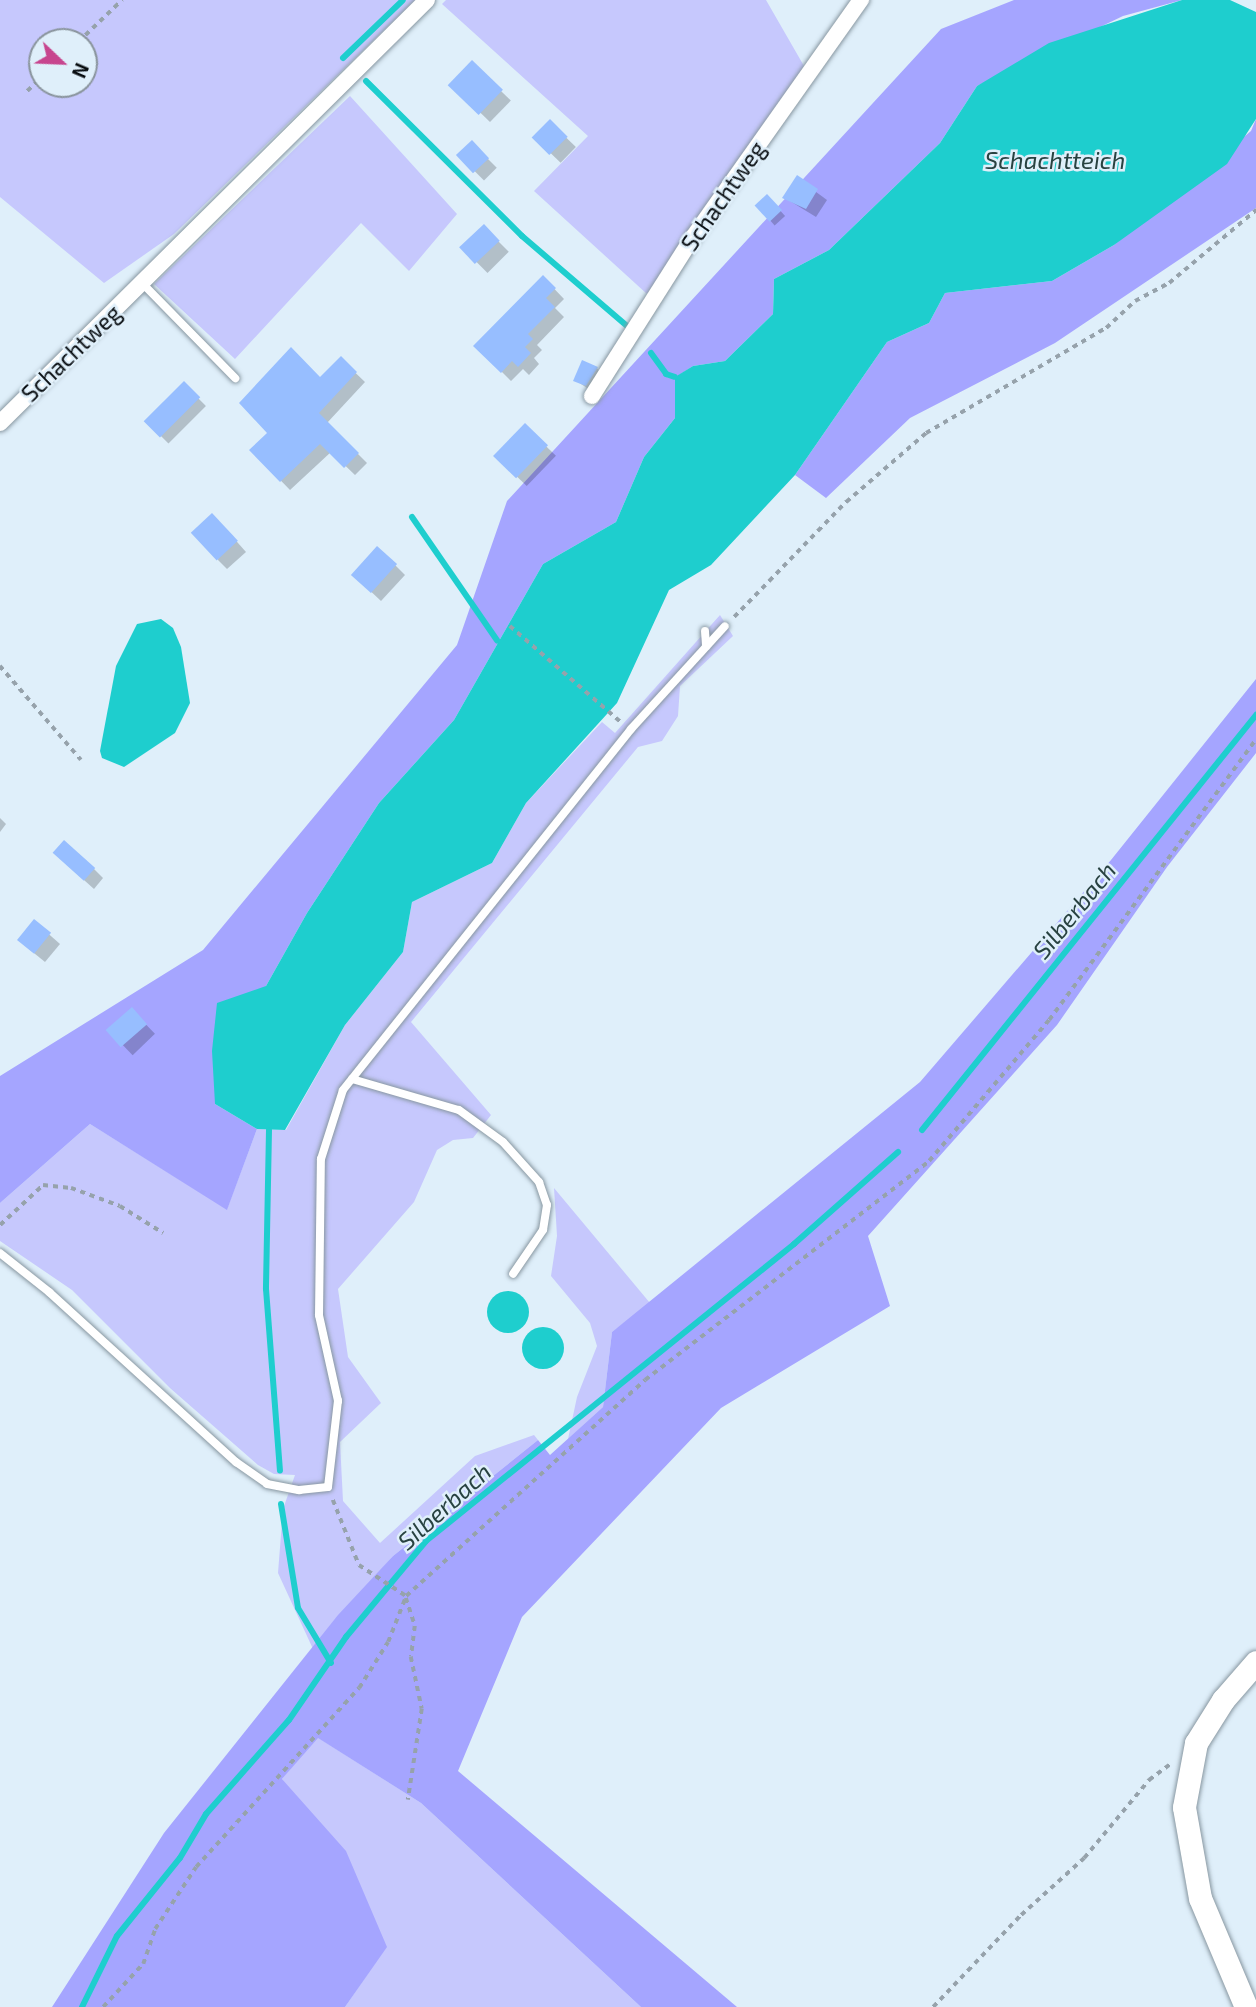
<!DOCTYPE html>
<html>
<head>
<meta charset="utf-8">
<style>
	body { margin:0 }
	#map { position:relative; width:1256px; height:2007px; overflow:hidden; background:#dfeffa; font-family:"Exo 2",sans-serif }
	div>[style] { position:absolute }
	.green>* { inset:0; background:#c6c8fd }
	.forest>* { inset:0; background:#a5a5ff }
	.water>* { inset:0; background:#1ecece }
	.round { border-radius:50% }
	.shadow>* { inset:0; background:#0003; transform-origin:0 0 }
	.stream>* { height:6px; margin:-3px; padding:0 3px; transform-origin:3px; border-radius:3px; background:#1ecece }
	.building>* { inset:0; background:#97beff; transform-origin:0 0 }
	.path>* { height:3.5px; margin-top:-1.75px; transform-origin:0; background:repeating-linear-gradient(90deg,#96a2ab 0 5px,transparent 0 10px) }
	.roads { filter:drop-shadow(0 0 2px #8897a1) drop-shadow(0 0 2px #8897a1) }
	.lane>* { height:8px; margin:-4px; padding:0 4px; transform-origin:4px; border-radius:4px; background:#fff }
	.street>* { height:16px; margin:-8px; padding:0 8px; transform-origin:8px; border-radius:8px; background:#fff }
	.secondary>* { height:23px; margin:-11.5px; padding:0 11.5px; transform-origin:11.5px; border-radius:11.5px; background:#fff }
	span { translate:-50% -50%; white-space:nowrap; text-align:center; line-height:1.15; -webkit-text-stroke:5px #dfeffa; paint-order:stroke }
	.street-label { font-size:23px; color:#070c10 }
	.water-label { font-size:24px; color:#284241; font-style:italic }
	.north { position:absolute; left:28px; top:28px; width:70px; height:70px; box-sizing:border-box; background:#dfeffa; border:2px solid #89949c; border-radius:50%; rotate:113deg; font-size:19px; font-weight:700; line-height:28px; text-align:center; color:#070c10 }
	.north::after { content:''; display:block; margin:auto; width:24px; height:32px; background:#c7458e; clip-path:polygon(50% 0,100% 100%,50% 72%,0 100%) }
</style>
</head>
<body>
<div id="map">
	<div class="green">
		<i style="clip-path:polygon(evenodd,0 0,415px 0,174px 234px,104px 283px,0 197px,0 0,42px 42px,84px 42px,84px 84px,42px 84px,42px 42px)"></i>
		<i style="clip-path:polygon(446px 0,766px 0,804px 66px,647px 294px,534px 191px,588px 136px,442px 4px)"></i>
		<i style="clip-path:polygon(350px 96px,457px 214px,409px 271px,361px 223px,235px 359px,154px 284px)"></i>
		<i style="clip-path:polygon(720px 615px,733px 636px,680px 686px,678px 716px,662px 741px,638px 747px,411px 1022px,491px 1115px,473px 1138px,453px 1140px,437px 1150px,414px 1202px,338px 1289px,348px 1357px,381px 1403px,340px 1442px,343px 1501px,380px 1543px,475px 1456px,534px 1435px,538px 1440px,393px 1556px,313px 1649px,278px 1573px,283px 1509px,295px 1475px,274px 1474px,258px 1465px,170px 1388px,72px 1290px,0 1241px,0 1203px,90px 1124px,227px 1209px,257px 1129px,286px 1130px,345px 1025px,403px 952px,412px 902px,492px 863px,526px 803px,602px 722px,615px 733px)"></i>
		<i style="clip-path:polygon(554px 1188px,650px 1303px,612px 1332px,603px 1407px,568px 1439px,577px 1397px,597px 1346px,590px 1323px,551px 1276px,557px 1236px)"></i>
		<i style="clip-path:polygon(317px 1737px,421px 1803px,641px 2007px,345px 2007px,386px 1947px,282px 1779px)"></i>
	</div>
	<div class="forest">
		<i style="clip-path:polygon(1014px 0,1182px 0,1123px 16px,977px 86px,940px 143px,829px 250px,774px 279px,773px 314px,725px 361px,693px 366px,676px 377px,675px 418px,644px 457px,616px 522px,543px 564px,454px 720px,379px 803px,307px 913px,266px 986px,215px 1104px,257px 1129px,227px 1210px,90px 1124px,0 1203px,0 1076px,203px 950px,457px 645px,507px 501px,941px 29px)"></i>
		<i style="clip-path:polygon(1256px 119px,1256px 208px,1055px 343px,910px 418px,826px 498px,795px 475px,887px 342px,929px 323px,945px 293px,1052px 281px,1114px 245px,1251px 131px)"></i>
		<i style="clip-path:polygon(1256px 679px,1256px 753px,1167px 867px,1057px 1025px,868px 1236px,890px 1306px,721px 1408px,522px 1617px,458px 1771px,737px 2007px,641px 2007px,421px 1803px,318px 1738px,282px 1779px,346px 1851px,387px 1947px,345px 2007px,52px 2007px,164px 1833px,338px 1615px,393px 1556px,538px 1440px,550px 1455px,603px 1407px,612px 1332px,920px 1082px,1111px 860px)"></i>
	</div>
	<div class="water">
		<i style="clip-path:polygon(1182px 0,1230px 0,1256px 12px,1256px 119px,1227px 164px,1114px 245px,1052px 281px,945px 293px,929px 323px,887px 342px,795px 475px,711px 565px,669px 590px,617px 703px,526px 803px,492px 863px,412px 902px,403px 952px,345px 1025px,285px 1130px,257px 1129px,215px 1104px,212px 1051px,217px 1003px,266px 986px,307px 913px,379px 803px,454px 720px,543px 564px,616px 522px,644px 457px,675px 418px,675px 377px,693px 366px,725px 361px,773px 314px,774px 279px,829px 250px,940px 143px,977px 86px,1049px 43px)"></i>
		<i style="clip-path:polygon(161px 619px,173px 628px,181px 647px,190px 703px,175px 733px,124px 767px,102px 758px,100px 751px,116px 666px,137px 624px)"></i>
		<i class="round" style="left:487px;top:1291px;width:42px;height:42px"></i>
		<i class="round" style="left:522px;top:1327px;width:42px;height:42px"></i>
	</div>
	<div class="shadow">
		<i style="left:472px;top:63px;width:54px;height:30px;rotate:44deg"></i>
		<i style="left:550px;top:122px;width:36px;height:22px;rotate:44deg"></i>
		<i style="left:472px;top:143px;width:35px;height:18px;rotate:45deg"></i>
		<i style="clip-path:polygon(797px 178px,827px 200px,816px 217px,785px 198px)"></i>
		<i style="left:767px;top:196px;width:27px;height:14px;rotate:48deg"></i>
		<i style="left:484px;top:227px;width:35px;height:30px;rotate:45deg"></i>
		<i style="clip-path:polygon(543px 277px,564px 299px,555px 308px,564px 317px,537px 345px,542px 350px,534px 358px,539px 364px,529px 375px,523px 369px,511px 381px,476px 346px)"></i>
		<i style="clip-path:polygon(341px 359px,365px 382px,327px 423px,367px 463px,355px 475px,331px 452px,290px 490px,251px 450px)"></i>
		<i style="clip-path:polygon(597px 368px,601px 373px,590px 390px,575px 380px)"></i>
		<i style="left:184px;top:384px;width:31px;height:53px;rotate:45deg"></i>
		<i style="left:525px;top:426px;width:43px;height:42px;rotate:44deg"></i>
		<i style="clip-path:polygon(222px 525px,246px 552px,227px 569px,218px 560px)"></i>
		<i style="clip-path:polygon(395px 565px,405px 575px,381px 601px,363px 584px)"></i>
		<i style="clip-path:polygon(0 818px,6px 824px,0 832px)"></i>
		<i style="clip-path:polygon(65px 863px,94px 869px,103px 878px,94px 889px)"></i>
		<i style="clip-path:polygon(34px 921px,60px 944px,45px 962px,29px 949px)"></i>
		<i style="left:132px;top:1010px;width:33px;height:31px;rotate:46deg"></i>
	</div>
	<div class="stream">
		<i style="left:343px;top:58px;width:83px;rotate:-44deg"></i>
		<i style="left:366px;top:81px;width:220px;rotate:44.8deg"></i>
		<i style="left:522px;top:236px;width:138px;rotate:40.6deg"></i>
		<i style="left:651px;top:353px;width:26px;rotate:54deg"></i>
		<i style="left:666px;top:374px;width:9px;rotate:18deg"></i>
		<i style="left:412px;top:517px;width:150px;rotate:55.4deg"></i>
		<i style="left:269px;top:1130px;width:159px;rotate:91.1deg"></i>
		<i style="left:266px;top:1289px;width:182px;rotate:85.6deg"></i>
		<i style="left:922px;top:1130px;width:533px;rotate:-51.17deg"></i>
		<i style="left:281px;top:1504px;width:105px;rotate:80.7deg"></i>
		<i style="left:298px;top:1608px;width:64px;rotate:59deg"></i>
		<i style="left:82px;top:2007px;width:79px;rotate:-63.8deg"></i>
		<i style="left:117px;top:1936px;width:100px;rotate:-51.1deg"></i>
		<i style="left:180px;top:1858px;width:51px;rotate:-59.4deg"></i>
		<i style="left:206px;top:1814px;width:125px;rotate:-48.6deg"></i>
		<i style="left:289px;top:1720px;width:101px;rotate:-55.5deg"></i>
		<i style="left:346px;top:1637px;width:125px;rotate:-50.2deg"></i>
		<i style="left:426px;top:1541px;width:473px;rotate:-38.9deg"></i>
		<i style="left:794px;top:1244px;width:139px;rotate:-41.5deg"></i>
	</div>
	<div class="building">
		<i style="left:472px;top:60px;width:43px;height:35px;rotate:44deg"></i>
		<i style="left:550px;top:119px;width:25px;height:26px;rotate:45deg"></i>
		<i style="left:472px;top:140px;width:25px;height:22px;rotate:47deg"></i>
		<i style="clip-path:polygon(797px 175px,818px 189px,806px 209px,782px 198px)"></i>
		<i style="left:767px;top:194px;width:22px;height:17px;rotate:47deg"></i>
		<i style="left:484px;top:224px;width:23px;height:34px;rotate:47deg"></i>
		<i style="clip-path:polygon(543px 275px,556px 288px,546px 298px,555px 307px,528px 334px,533px 339px,525px 347px,531px 353px,518px 367px,512px 361px,501px 373px,473px 346px)"></i>
		<i style="clip-path:polygon(291px 347px,320px 377px,341px 356px,357px 372px,319px 413px,359px 453px,344px 468px,320px 444px,280px 482px,249px 450px,267px 433px,239px 403px)"></i>
		<i style="clip-path:polygon(582px 360px,598px 367px,586px 386px,573px 381px)"></i>
		<i style="left:184px;top:381px;width:23px;height:57px;rotate:45deg"></i>
		<i style="left:525px;top:423px;width:32px;height:46px;rotate:44deg"></i>
		<i style="left:212px;top:513px;width:38px;height:29px;rotate:47deg"></i>
		<i style="left:377px;top:546px;width:27px;height:39px;rotate:42deg"></i>
		<i style="left:64px;top:840px;width:42px;height:17px;rotate:42deg"></i>
		<i style="left:34px;top:919px;width:22px;height:27px;rotate:39deg"></i>
		<i style="left:132px;top:1007px;width:23px;height:35px;rotate:49deg"></i>
	</div>
	<div class="path">
		<i style="left:78px;top:42px;width:61px;rotate:-43.7deg"></i>
		<i style="left:27px;top:91px;width:21px;rotate:-43deg"></i>
		<i style="left:734px;top:617px;width:161px;rotate:-45.8deg"></i>
		<i style="left:846px;top:502px;width:106px;rotate:-40.8deg"></i>
		<i style="left:926px;top:433px;width:208px;rotate:-30.3deg"></i>
		<i style="left:1106px;top:328px;width:40px;rotate:-43deg"></i>
		<i style="left:1135px;top:301px;width:38px;rotate:-28deg"></i>
		<i style="left:1169px;top:283px;width:114px;rotate:-40deg"></i>
		<i style="left:510px;top:626px;width:147px;rotate:40.9deg"></i>
		<i style="left:0;top:666px;width:124px;rotate:49.2deg"></i>
		<i style="left:0;top:1225px;width:59px;rotate:-42.9deg"></i>
		<i style="left:43px;top:1185px;width:28px;rotate:6deg"></i>
		<i style="left:71px;top:1188px;width:52px;rotate:20.2deg"></i>
		<i style="left:120px;top:1206px;width:51px;rotate:32.1deg"></i>
		<i style="left:333px;top:1500px;width:70px;rotate:68.2deg"></i>
		<i style="left:359px;top:1565px;width:56px;rotate:33.4deg"></i>
		<i style="left:406px;top:1596px;width:322px;rotate:-42.1deg"></i>
		<i style="left:645px;top:1380px;width:359px;rotate:-37.6deg"></i>
		<i style="left:929px;top:1161px;width:185px;rotate:-49.6deg"></i>
		<i style="left:1049px;top:1020px;width:349px;rotate:-53.6deg"></i>
		<i style="left:406px;top:1598px;width:29px;rotate:72deg"></i>
		<i style="left:415px;top:1626px;width:31px;rotate:97deg"></i>
		<i style="left:411px;top:1657px;width:53px;rotate:78.1deg"></i>
		<i style="left:422px;top:1709px;width:92px;rotate:98.7deg"></i>
		<i style="left:103px;top:2007px;width:59px;rotate:-47.1deg"></i>
		<i style="left:143px;top:1964px;width:37px;rotate:-71deg"></i>
		<i style="left:155px;top:1929px;width:74px;rotate:-56.5deg"></i>
		<i style="left:196px;top:1867px;width:242px;rotate:-47.7deg"></i>
		<i style="left:359px;top:1688px;width:54px;rotate:-57.8deg"></i>
		<i style="left:388px;top:1642px;width:49px;rotate:-68.6deg"></i>
		<i style="left:933px;top:2007px;width:127px;rotate:-46.3deg"></i>
		<i style="left:1021px;top:1915px;width:85px;rotate:-42.1deg"></i>
		<i style="left:1084px;top:1858px;width:102px;rotate:-50.2deg"></i>
		<i style="left:1149px;top:1780px;width:26px;rotate:-37deg"></i>
	</div>
	<div class="roads">
		<div class="lane">
			<i style="left:143px;top:284px;width:132px;rotate:45.6deg"></i>
			<i style="left:705px;top:631px;width:15px;rotate:86deg"></i>
			<i style="left:352px;top:1079px;width:111px;rotate:16.2deg"></i>
			<i style="left:459px;top:1110px;width:54px;rotate:36deg"></i>
			<i style="left:503px;top:1142px;width:54px;rotate:48deg"></i>
			<i style="left:539px;top:1182px;width:24px;rotate:71deg"></i>
			<i style="left:547px;top:1205px;width:25px;rotate:99deg"></i>
			<i style="left:543px;top:1230px;width:53px;rotate:124.3deg"></i>
			<i style="left:0;top:1253px;width:63px;rotate:38.5deg"></i>
			<i style="left:49px;top:1292px;width:253px;rotate:42.3deg"></i>
			<i style="left:236px;top:1462px;width:38px;rotate:35deg"></i>
			<i style="left:267px;top:1484px;width:33px;rotate:11deg"></i>
			<i style="left:299px;top:1490px;width:29px;rotate:-6deg"></i>
			<i style="left:328px;top:1487px;width:87px;rotate:-83.4deg"></i>
			<i style="left:338px;top:1401px;width:88px;rotate:-102.5deg"></i>
			<i style="left:319px;top:1315px;width:156px;rotate:-89.3deg"></i>
			<i style="left:321px;top:1159px;width:72px;rotate:-72.3deg"></i>
			<i style="left:343px;top:1090px;width:462px;rotate:-51.4deg"></i>
			<i style="left:631px;top:729px;width:139px;rotate:-47.6deg"></i>
		</div>
		<div class="street">
			<i style="left:592px;top:396px;width:188px;rotate:-57.6deg"></i>
			<i style="left:693px;top:237px;width:291px;rotate:-54.7deg"></i>
			<i style="left:0;top:423px;width:601px;rotate:-44.73deg"></i>
		</div>
		<div class="secondary">
			<i style="left:1246px;top:2007px;width:118px;rotate:-112.9deg"></i>
			<i style="left:1200px;top:1898px;width:92px;rotate:-100deg"></i>
			<i style="left:1184px;top:1807px;width:65px;rotate:-79.4deg"></i>
			<i style="left:1196px;top:1743px;width:51px;rotate:-57.9deg"></i>
			<i style="left:1223px;top:1700px;width:50px;rotate:-49deg"></i>
		</div>
	</div>
	<div class="street-label">
		<span style="left:723px;top:196px;rotate:-55deg">Schachtweg</span>
		<span style="left:71px;top:353px;rotate:-44deg">Schachtweg</span>
	</div>
	<div class="water-label">
		<span style="left:1055px;top:160px">Schachtteich</span>
		<span style="left:1074px;top:910px;rotate:-51deg">Silberbach</span>
		<span style="left:444px;top:1506px;rotate:-42deg">Silberbach</span>
	</div>
	<div class="north">N</div>
</div>
</body>
</html>
